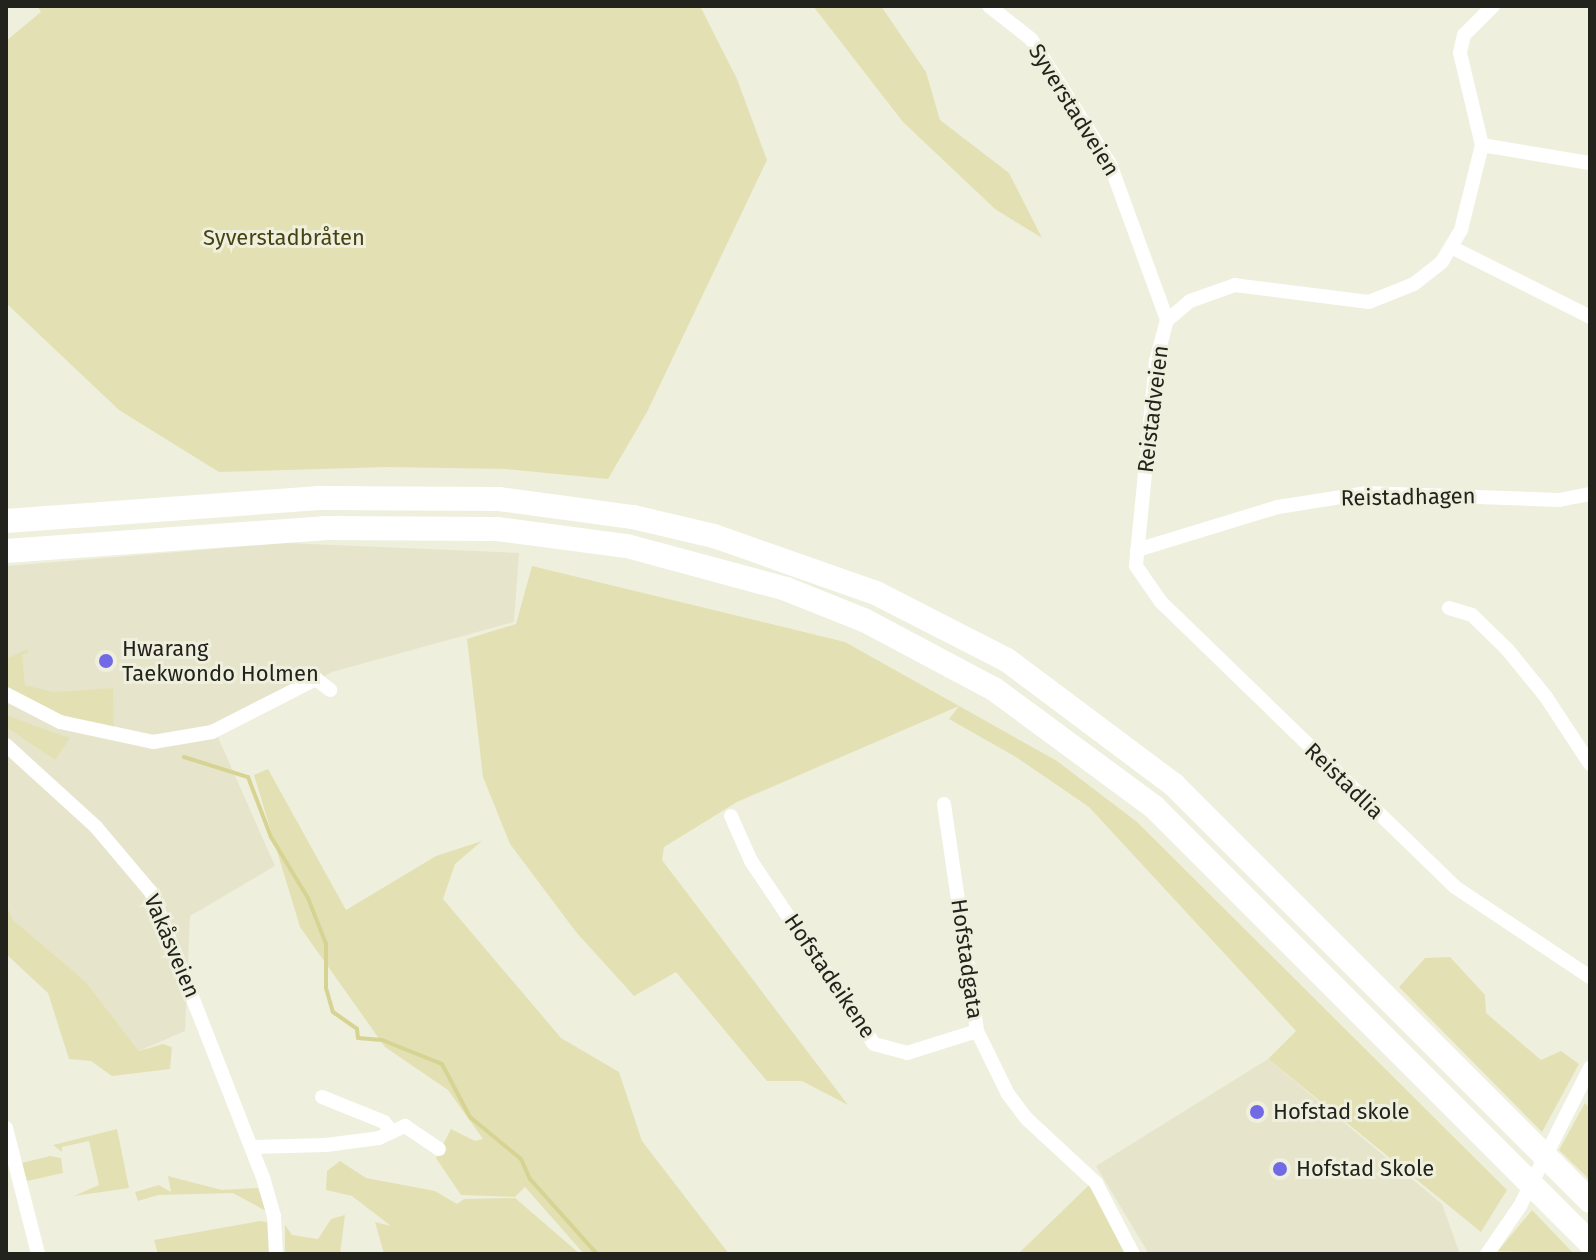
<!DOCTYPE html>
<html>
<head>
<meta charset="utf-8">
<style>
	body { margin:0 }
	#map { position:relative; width:1596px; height:1260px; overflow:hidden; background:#efefdd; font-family:"Fira Sans",sans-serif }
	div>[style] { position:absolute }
	.built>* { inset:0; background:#e6e5cc }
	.green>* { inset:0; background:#e3e1b4 }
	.stream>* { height:4px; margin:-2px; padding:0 2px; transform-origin:2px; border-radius:2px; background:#d7d393 }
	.minor>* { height:14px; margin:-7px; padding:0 7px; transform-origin:7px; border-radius:7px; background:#fff }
	.motorway>* { height:24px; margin:-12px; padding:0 12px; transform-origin:12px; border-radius:12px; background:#fff }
	.dots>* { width:22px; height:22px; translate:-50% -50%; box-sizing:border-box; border:4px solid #efefdd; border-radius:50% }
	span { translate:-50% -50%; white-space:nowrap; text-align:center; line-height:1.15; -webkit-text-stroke:6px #efefdd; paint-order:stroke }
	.street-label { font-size:22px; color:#23231d }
	.park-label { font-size:22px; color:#474311 }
	.poi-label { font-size:22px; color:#23231d }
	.left { translate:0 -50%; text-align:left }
	.frame { position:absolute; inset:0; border:8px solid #23231d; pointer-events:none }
</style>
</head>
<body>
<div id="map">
	<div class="built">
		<i style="clip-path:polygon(287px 543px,519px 553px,514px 622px,332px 672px,217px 735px,275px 866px,190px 916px,185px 1031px,139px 1051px,86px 982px,6px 919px,6px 566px)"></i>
		<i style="clip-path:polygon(1268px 1059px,1442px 1204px,1460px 1254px,1149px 1254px,1096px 1166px)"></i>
	</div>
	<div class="green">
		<i style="clip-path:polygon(37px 6px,700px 6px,737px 79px,767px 160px,647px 412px,608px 479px,506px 469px,387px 467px,219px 472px,119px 410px,6px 303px,6px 41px,41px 12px)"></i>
		<i style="clip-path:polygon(813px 6px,881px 6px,926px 72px,940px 120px,1009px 173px,1042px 238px,995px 209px,903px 122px)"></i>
		<i style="clip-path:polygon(532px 566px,845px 642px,1057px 761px,1137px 822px,1507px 1190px,1481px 1232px,1268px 1059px,1296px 1031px,1089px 807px,1016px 757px,949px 719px,959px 706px,737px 802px,664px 847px,662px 860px,848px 1105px,802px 1081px,767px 1081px,676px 972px,634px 996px,576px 932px,510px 844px,483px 777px,467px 639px,516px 624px)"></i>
		<i style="clip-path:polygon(27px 649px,29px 653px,22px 654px,25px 685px,53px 692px,113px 688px,114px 728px,67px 719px,6px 688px,6px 659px)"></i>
		<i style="clip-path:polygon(6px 715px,33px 725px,70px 738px,55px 760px,6px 727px)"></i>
		<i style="clip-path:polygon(268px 769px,346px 910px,436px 856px,482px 841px,455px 864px,443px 899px,561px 1038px,619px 1072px,642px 1141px,729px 1254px,584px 1254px,525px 1187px,515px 1197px,461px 1195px,436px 1158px,451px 1129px,475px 1141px,483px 1139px,448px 1090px,385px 1047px,300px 927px,254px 775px)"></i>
		<i style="clip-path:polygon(6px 905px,13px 920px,86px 982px,139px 1051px,163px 1044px,172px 1047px,170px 1069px,112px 1076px,91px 1061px,69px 1059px,48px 993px,6px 954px)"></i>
		<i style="clip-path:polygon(1450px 957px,1485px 995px,1486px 1013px,1541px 1060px,1561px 1051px,1579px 1064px,1542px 1132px,1399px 987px,1425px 958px)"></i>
		<i style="clip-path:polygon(1585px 1103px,1590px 1109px,1590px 1180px,1559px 1150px)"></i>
		<i style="clip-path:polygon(117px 1129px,129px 1188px,74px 1196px,99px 1185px,89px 1141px,62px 1147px,62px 1152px,53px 1145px)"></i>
		<i style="clip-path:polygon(50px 1156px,61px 1158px,63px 1173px,27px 1181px,22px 1163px)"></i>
		<i style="clip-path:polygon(340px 1161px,366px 1178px,435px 1191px,457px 1204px,464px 1199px,515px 1198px,580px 1254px,384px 1254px,375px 1222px,391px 1226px,352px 1196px,326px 1190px,327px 1171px)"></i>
		<i style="clip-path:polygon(168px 1176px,222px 1190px,258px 1188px,266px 1211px,233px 1193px,158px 1195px,138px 1201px,135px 1192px,159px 1185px,171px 1192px)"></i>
		<i style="clip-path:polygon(1089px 1185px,1129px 1254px,1018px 1254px)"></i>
		<i style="clip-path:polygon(1532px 1210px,1574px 1254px,1498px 1251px)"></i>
		<i style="clip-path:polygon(345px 1215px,340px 1254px,285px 1254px,285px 1225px,292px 1235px,318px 1239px,331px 1219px)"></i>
		<i style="clip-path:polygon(260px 1221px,268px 1222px,270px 1254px,158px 1254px,154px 1240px)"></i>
	</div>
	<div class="stream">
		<i style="left:184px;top:757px;width:67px;rotate:17.4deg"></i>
		<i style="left:248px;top:777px;width:64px;rotate:69deg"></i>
		<i style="left:271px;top:837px;width:71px;rotate:58.8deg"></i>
		<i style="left:308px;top:898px;width:49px;rotate:68.6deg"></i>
		<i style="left:326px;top:944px;width:44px;rotate:90deg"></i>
		<i style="left:326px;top:988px;width:25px;rotate:74deg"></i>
		<i style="left:333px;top:1012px;width:29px;rotate:35deg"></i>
		<i style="left:357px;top:1029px;width:9px;rotate:84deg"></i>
		<i style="left:358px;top:1038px;width:24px;rotate:5deg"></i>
		<i style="left:382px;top:1040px;width:65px;rotate:21.8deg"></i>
		<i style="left:442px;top:1064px;width:60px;rotate:62.2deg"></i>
		<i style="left:470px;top:1117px;width:66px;rotate:39.5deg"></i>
		<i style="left:521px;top:1159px;width:22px;rotate:66deg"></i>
		<i style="left:530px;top:1179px;width:101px;rotate:48.2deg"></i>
	</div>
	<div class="minor">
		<i style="left:989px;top:6px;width:53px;rotate:38.2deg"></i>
		<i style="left:1031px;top:39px;width:148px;rotate:57.7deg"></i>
		<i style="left:1110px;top:164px;width:166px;rotate:69.9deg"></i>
		<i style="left:1493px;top:6px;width:41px;rotate:135deg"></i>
		<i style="left:1464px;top:35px;width:18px;rotate:103deg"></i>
		<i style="left:1460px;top:53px;width:95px;rotate:76.6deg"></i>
		<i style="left:1482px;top:145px;width:88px;rotate:103.9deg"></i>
		<i style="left:1461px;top:230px;width:37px;rotate:121deg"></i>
		<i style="left:1442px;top:262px;width:36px;rotate:142deg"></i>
		<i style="left:1414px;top:284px;width:48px;rotate:158.2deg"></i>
		<i style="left:1369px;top:302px;width:135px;rotate:-172.8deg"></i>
		<i style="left:1235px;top:285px;width:48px;rotate:160.4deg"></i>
		<i style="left:1190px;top:301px;width:30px;rotate:140deg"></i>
		<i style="left:1167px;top:320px;width:42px;rotate:105deg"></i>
		<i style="left:1156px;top:361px;width:206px;rotate:95.6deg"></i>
		<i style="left:1136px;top:566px;width:44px;rotate:55.2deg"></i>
		<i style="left:1161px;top:602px;width:409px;rotate:44.1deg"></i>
		<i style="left:1455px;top:887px;width:162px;rotate:33.7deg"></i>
		<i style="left:1482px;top:145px;width:109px;rotate:9.5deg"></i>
		<i style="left:1455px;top:249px;width:151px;rotate:26.7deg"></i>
		<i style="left:1137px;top:550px;width:147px;rotate:-17deg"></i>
		<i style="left:1278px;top:507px;width:89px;rotate:-9deg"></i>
		<i style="left:1366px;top:493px;width:193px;rotate:2.1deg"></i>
		<i style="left:1559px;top:500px;width:32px;rotate:-11deg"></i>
		<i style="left:1449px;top:608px;width:24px;rotate:17deg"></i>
		<i style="left:1472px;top:615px;width:49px;rotate:44.2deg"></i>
		<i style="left:1507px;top:649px;width:62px;rotate:50.9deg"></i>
		<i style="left:1546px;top:697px;width:80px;rotate:56.7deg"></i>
		<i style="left:6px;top:694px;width:61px;rotate:27.4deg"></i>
		<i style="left:60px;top:722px;width:95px;rotate:12.1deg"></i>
		<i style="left:153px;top:742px;width:60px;rotate:-9.6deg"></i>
		<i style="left:212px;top:732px;width:117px;rotate:-27deg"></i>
		<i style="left:316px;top:679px;width:18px;rotate:38deg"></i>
		<i style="left:6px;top:745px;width:122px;rotate:42.3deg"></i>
		<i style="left:96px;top:827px;width:85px;rotate:49.8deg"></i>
		<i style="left:151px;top:892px;width:310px;rotate:68.6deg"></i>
		<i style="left:264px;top:1181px;width:36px;rotate:74deg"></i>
		<i style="left:274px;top:1216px;width:38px;rotate:87deg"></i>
		<i style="left:944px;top:804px;width:229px;rotate:81.7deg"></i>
		<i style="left:977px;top:1031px;width:70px;rotate:63.8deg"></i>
		<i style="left:1008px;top:1094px;width:31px;rotate:53deg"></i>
		<i style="left:1027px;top:1119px;width:94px;rotate:42.8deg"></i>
		<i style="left:1096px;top:1183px;width:80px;rotate:62.5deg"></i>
		<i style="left:731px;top:816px;width:49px;rotate:66deg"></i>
		<i style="left:751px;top:861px;width:220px;rotate:56.1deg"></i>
		<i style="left:874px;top:1044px;width:34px;rotate:15deg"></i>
		<i style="left:907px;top:1053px;width:73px;rotate:-17.4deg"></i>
		<i style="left:322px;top:1097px;width:67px;rotate:22deg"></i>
		<i style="left:384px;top:1122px;width:10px;rotate:53deg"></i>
		<i style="left:6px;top:1128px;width:130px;rotate:75.7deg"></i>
		<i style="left:252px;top:1147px;width:74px;rotate:-1.5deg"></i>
		<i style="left:326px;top:1145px;width:53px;rotate:-7.5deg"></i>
		<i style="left:379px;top:1138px;width:29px;rotate:-25deg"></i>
		<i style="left:405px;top:1126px;width:41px;rotate:34.1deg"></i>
		<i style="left:1487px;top:1254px;width:58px;rotate:-55.5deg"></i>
		<i style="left:1520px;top:1206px;width:155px;rotate:-63.1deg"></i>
	</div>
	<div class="motorway">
		<i style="left:6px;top:521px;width:314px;rotate:-4.2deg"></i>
		<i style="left:319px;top:498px;width:180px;rotate:0.3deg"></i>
		<i style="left:499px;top:499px;width:135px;rotate:7.7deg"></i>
		<i style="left:633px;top:517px;width:83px;rotate:13.2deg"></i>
		<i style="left:714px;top:536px;width:172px;rotate:19.4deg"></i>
		<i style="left:876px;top:593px;width:147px;rotate:27.1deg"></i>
		<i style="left:1007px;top:660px;width:209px;rotate:36.8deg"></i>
		<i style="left:1174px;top:785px;width:588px;rotate:45deg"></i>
		<i style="left:6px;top:551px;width:319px;rotate:-4.1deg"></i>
		<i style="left:324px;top:528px;width:173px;rotate:0.3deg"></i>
		<i style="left:497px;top:529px;width:131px;rotate:7.5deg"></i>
		<i style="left:627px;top:546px;width:165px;rotate:15.1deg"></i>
		<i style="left:786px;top:589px;width:84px;rotate:21.7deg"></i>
		<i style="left:864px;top:620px;width:147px;rotate:28deg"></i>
		<i style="left:994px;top:689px;width:199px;rotate:36.4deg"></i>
		<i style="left:1154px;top:807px;width:617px;rotate:45deg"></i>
	</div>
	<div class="dots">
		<i style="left:106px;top:661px;background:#716ae4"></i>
		<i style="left:1257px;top:1112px;background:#716ae4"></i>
		<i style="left:1280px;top:1169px;background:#716ae4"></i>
	</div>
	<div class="street-label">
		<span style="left:1074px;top:110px;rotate:58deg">Syverstadveien</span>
		<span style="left:1153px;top:409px;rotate:-83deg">Reistadveien</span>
		<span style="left:1408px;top:497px;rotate:-1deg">Reistadhagen</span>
		<span style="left:1344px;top:781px;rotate:44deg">Reistadlia</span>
		<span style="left:172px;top:946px;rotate:67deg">Vakåsveien</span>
		<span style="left:967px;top:959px;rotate:82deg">Hofstadgata</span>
		<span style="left:830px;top:976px;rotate:56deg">Hofstadeikene</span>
	</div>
	<div class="park-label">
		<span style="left:284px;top:238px">Syverstadbråten</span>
	</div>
	<div class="poi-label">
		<span class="left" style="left:122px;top:661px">Hwarang<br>Taekwondo Holmen</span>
		<span class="left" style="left:1273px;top:1112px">Hofstad skole</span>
		<span class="left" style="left:1296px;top:1169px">Hofstad Skole</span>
	</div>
	<div class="frame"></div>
</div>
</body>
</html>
